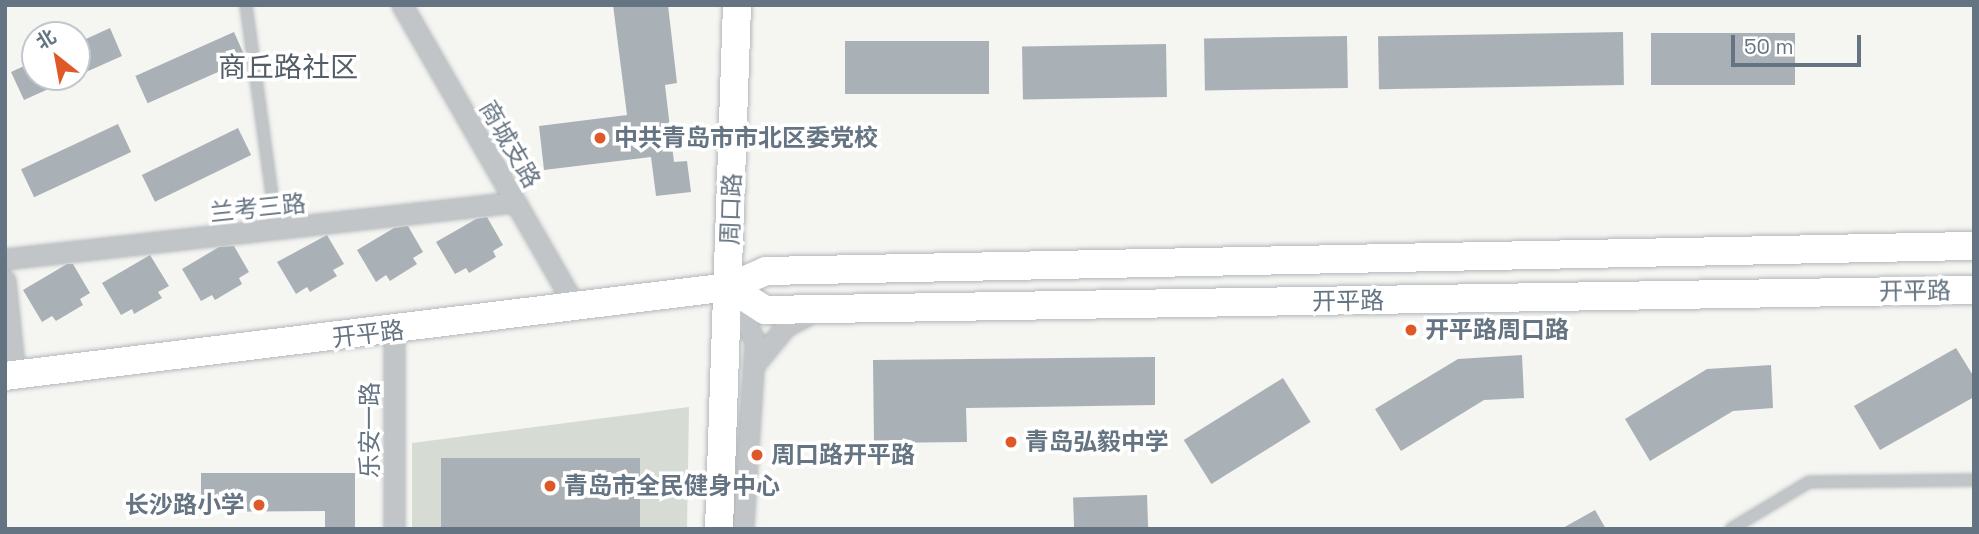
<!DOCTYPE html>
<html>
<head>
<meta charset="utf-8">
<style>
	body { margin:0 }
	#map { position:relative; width:1979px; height:534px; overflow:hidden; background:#f5f5f2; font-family:"Space Grotesk","Noto Sans SC",sans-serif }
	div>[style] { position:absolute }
	.green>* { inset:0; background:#d6dcd3 }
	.building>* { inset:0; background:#aab1b6; transform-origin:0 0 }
	.roads { filter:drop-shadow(0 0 2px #b3b8bc) drop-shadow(0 0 2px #b3b8bc) }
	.lane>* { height:10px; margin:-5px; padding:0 5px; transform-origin:5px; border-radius:5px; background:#c1c5c8 }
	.street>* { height:19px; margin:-9.5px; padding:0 9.5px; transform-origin:9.5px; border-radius:9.5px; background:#c1c5c8 }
	.secondary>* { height:28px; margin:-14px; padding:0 14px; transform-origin:14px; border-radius:14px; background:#fff }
	.dots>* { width:19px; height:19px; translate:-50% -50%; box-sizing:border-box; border:4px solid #fff; border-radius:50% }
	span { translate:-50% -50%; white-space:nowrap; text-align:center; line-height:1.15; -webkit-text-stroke:7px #fff; paint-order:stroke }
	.poi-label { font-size:24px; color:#657482; font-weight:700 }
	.left { translate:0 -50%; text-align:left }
	.right { translate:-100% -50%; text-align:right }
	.street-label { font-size:24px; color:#657482 }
	.quarter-label { font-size:28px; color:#535d67 }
	.frame { position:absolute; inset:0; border:7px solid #657482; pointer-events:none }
	.north { position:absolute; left:21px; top:21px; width:70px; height:70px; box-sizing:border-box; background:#fff; border:2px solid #c1c7cd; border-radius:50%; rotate:329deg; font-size:19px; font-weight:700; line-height:28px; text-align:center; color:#657482 }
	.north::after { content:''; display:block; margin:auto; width:24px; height:32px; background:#df5928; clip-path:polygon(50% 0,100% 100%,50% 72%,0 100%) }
	.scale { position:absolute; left:1731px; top:35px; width:130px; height:32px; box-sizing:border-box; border:4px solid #657482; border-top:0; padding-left:9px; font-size:21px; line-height:24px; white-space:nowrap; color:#657482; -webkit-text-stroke:5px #fff; paint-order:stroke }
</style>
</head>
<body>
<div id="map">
	<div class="green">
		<i style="clip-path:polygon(689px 407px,687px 529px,412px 529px,412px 443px)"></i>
	</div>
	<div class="building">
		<i style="clip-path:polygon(613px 5px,668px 5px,677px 83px,665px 85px,674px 162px,687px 161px,691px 192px,656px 196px,651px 157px,544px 170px,539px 126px,627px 115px)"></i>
		<i style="clip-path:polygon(110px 28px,122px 56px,77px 76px,77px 43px)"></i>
		<i style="left:234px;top:32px;width:30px;height:108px;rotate:66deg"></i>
		<i style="left:1623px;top:32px;width:53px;height:245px;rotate:89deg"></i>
		<i style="left:1795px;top:33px;width:52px;height:144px;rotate:90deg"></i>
		<i style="left:1347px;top:36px;width:52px;height:143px;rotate:89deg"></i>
		<i style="left:989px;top:41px;width:53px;height:144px;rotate:90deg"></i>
		<i style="left:1166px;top:44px;width:53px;height:144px;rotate:89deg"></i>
		<i style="clip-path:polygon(35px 61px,35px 77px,75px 77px,24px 100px,11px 72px)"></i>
		<i style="left:118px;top:124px;width:31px;height:107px;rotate:65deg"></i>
		<i style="left:238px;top:128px;width:30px;height:107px;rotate:64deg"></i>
		<i style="clip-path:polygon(487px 217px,503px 245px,493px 251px,496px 257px,469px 273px,466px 268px,455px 274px,436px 242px,476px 219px)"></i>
		<i style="clip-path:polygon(408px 226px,423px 252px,413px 258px,417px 264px,390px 281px,386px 275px,376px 282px,357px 250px,394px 228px)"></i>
		<i style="clip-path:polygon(327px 235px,344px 264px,333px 270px,337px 276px,310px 292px,307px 287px,296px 294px,277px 262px)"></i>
		<i style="clip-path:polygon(234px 246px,249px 272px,239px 278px,242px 284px,215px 300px,212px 295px,201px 301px,182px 269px,219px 247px)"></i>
		<i style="clip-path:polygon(150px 255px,169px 286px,158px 292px,162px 298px,134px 314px,132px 309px,121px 315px,102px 283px)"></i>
		<i style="clip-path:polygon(67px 264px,73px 264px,90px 293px,80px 299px,83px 305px,56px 321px,52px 316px,42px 322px,23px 290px)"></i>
		<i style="clip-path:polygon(1956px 348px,1974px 377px,1974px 397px,1880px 450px,1854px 406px)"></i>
		<i style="clip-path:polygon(1522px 355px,1524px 398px,1484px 400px,1401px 451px,1375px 409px,1458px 359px)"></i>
		<i style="clip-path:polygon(1155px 357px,1155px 405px,966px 408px,967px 442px,874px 443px,873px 360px)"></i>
		<i style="clip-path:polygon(1771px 365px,1773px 408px,1733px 411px,1650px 461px,1625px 419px,1707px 369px)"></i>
		<i style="left:1283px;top:378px;width:52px;height:117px;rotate:58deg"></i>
		<i style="left:441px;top:458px;width:199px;height:71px"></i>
		<i style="clip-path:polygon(201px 473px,355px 473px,355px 529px,325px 529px,325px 511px,211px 512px,211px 496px,201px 496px)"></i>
		<i style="left:1147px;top:495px;width:34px;height:74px;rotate:88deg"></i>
		<i style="clip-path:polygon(1595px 510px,1606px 529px,1561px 529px)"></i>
	</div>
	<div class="roads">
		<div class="lane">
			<i style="left:246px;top:5px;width:227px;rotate:82.2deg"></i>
			<i style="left:1731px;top:529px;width:91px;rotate:-31.1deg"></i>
			<i style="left:1809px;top:482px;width:165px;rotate:-0.7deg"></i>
		</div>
		<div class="street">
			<i style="left:402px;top:5px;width:349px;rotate:60.1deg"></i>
			<i style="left:5px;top:259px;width:513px;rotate:-6.38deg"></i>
			<i style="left:5px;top:280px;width:95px;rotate:83.9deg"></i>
			<i style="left:729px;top:288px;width:59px;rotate:63.9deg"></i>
			<i style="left:755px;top:341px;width:188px;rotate:93.7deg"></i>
			<i style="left:754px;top:365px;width:50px;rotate:-50.6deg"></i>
			<i style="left:786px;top:326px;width:31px;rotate:-27deg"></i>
			<i style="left:394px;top:529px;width:197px;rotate:-90deg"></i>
		</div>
		<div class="secondary">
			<i style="left:729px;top:287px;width:43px;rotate:32.6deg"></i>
			<i style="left:765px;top:310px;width:1209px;rotate:-0.95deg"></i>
			<i style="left:5px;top:376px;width:729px;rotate:-7.01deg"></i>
			<i style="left:729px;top:287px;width:40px;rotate:-23.4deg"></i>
			<i style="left:766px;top:271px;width:1208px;rotate:-1.19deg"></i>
			<i style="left:719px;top:529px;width:524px;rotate:-88.03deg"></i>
		</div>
	</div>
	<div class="dots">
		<i style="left:600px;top:138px;background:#df5928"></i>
		<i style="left:1411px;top:330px;background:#df5928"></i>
		<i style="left:1011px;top:442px;background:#df5928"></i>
		<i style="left:757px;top:455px;background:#df5928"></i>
		<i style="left:550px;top:486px;background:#df5928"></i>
		<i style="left:259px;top:505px;background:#df5928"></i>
	</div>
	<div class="poi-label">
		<span class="left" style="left:614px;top:138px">中共青岛市市北区委党校</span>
		<span class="left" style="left:1425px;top:330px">开平路周口路</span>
		<span class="left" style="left:1025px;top:442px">青岛弘毅中学</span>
		<span class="left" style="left:771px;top:455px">周口路开平路</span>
		<span class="left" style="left:564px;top:486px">青岛市全民健身中心</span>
		<span class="right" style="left:245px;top:505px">长沙路小学</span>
	</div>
	<div class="street-label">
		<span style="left:510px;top:144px;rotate:60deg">商城支路</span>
		<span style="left:258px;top:208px;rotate:-6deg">兰考三路</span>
		<span style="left:731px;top:209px;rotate:-88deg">周口路</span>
		<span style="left:1915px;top:291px;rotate:-1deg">开平路</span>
		<span style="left:1348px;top:301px;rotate:-1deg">开平路</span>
		<span style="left:368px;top:334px;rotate:-7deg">开平路</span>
		<span style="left:370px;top:430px;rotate:-90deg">乐安一路</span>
	</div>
	<div class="quarter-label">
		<span style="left:288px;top:67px">商丘路社区</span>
	</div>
	<div class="frame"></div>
	<div class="north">北</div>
	<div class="scale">50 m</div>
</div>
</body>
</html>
